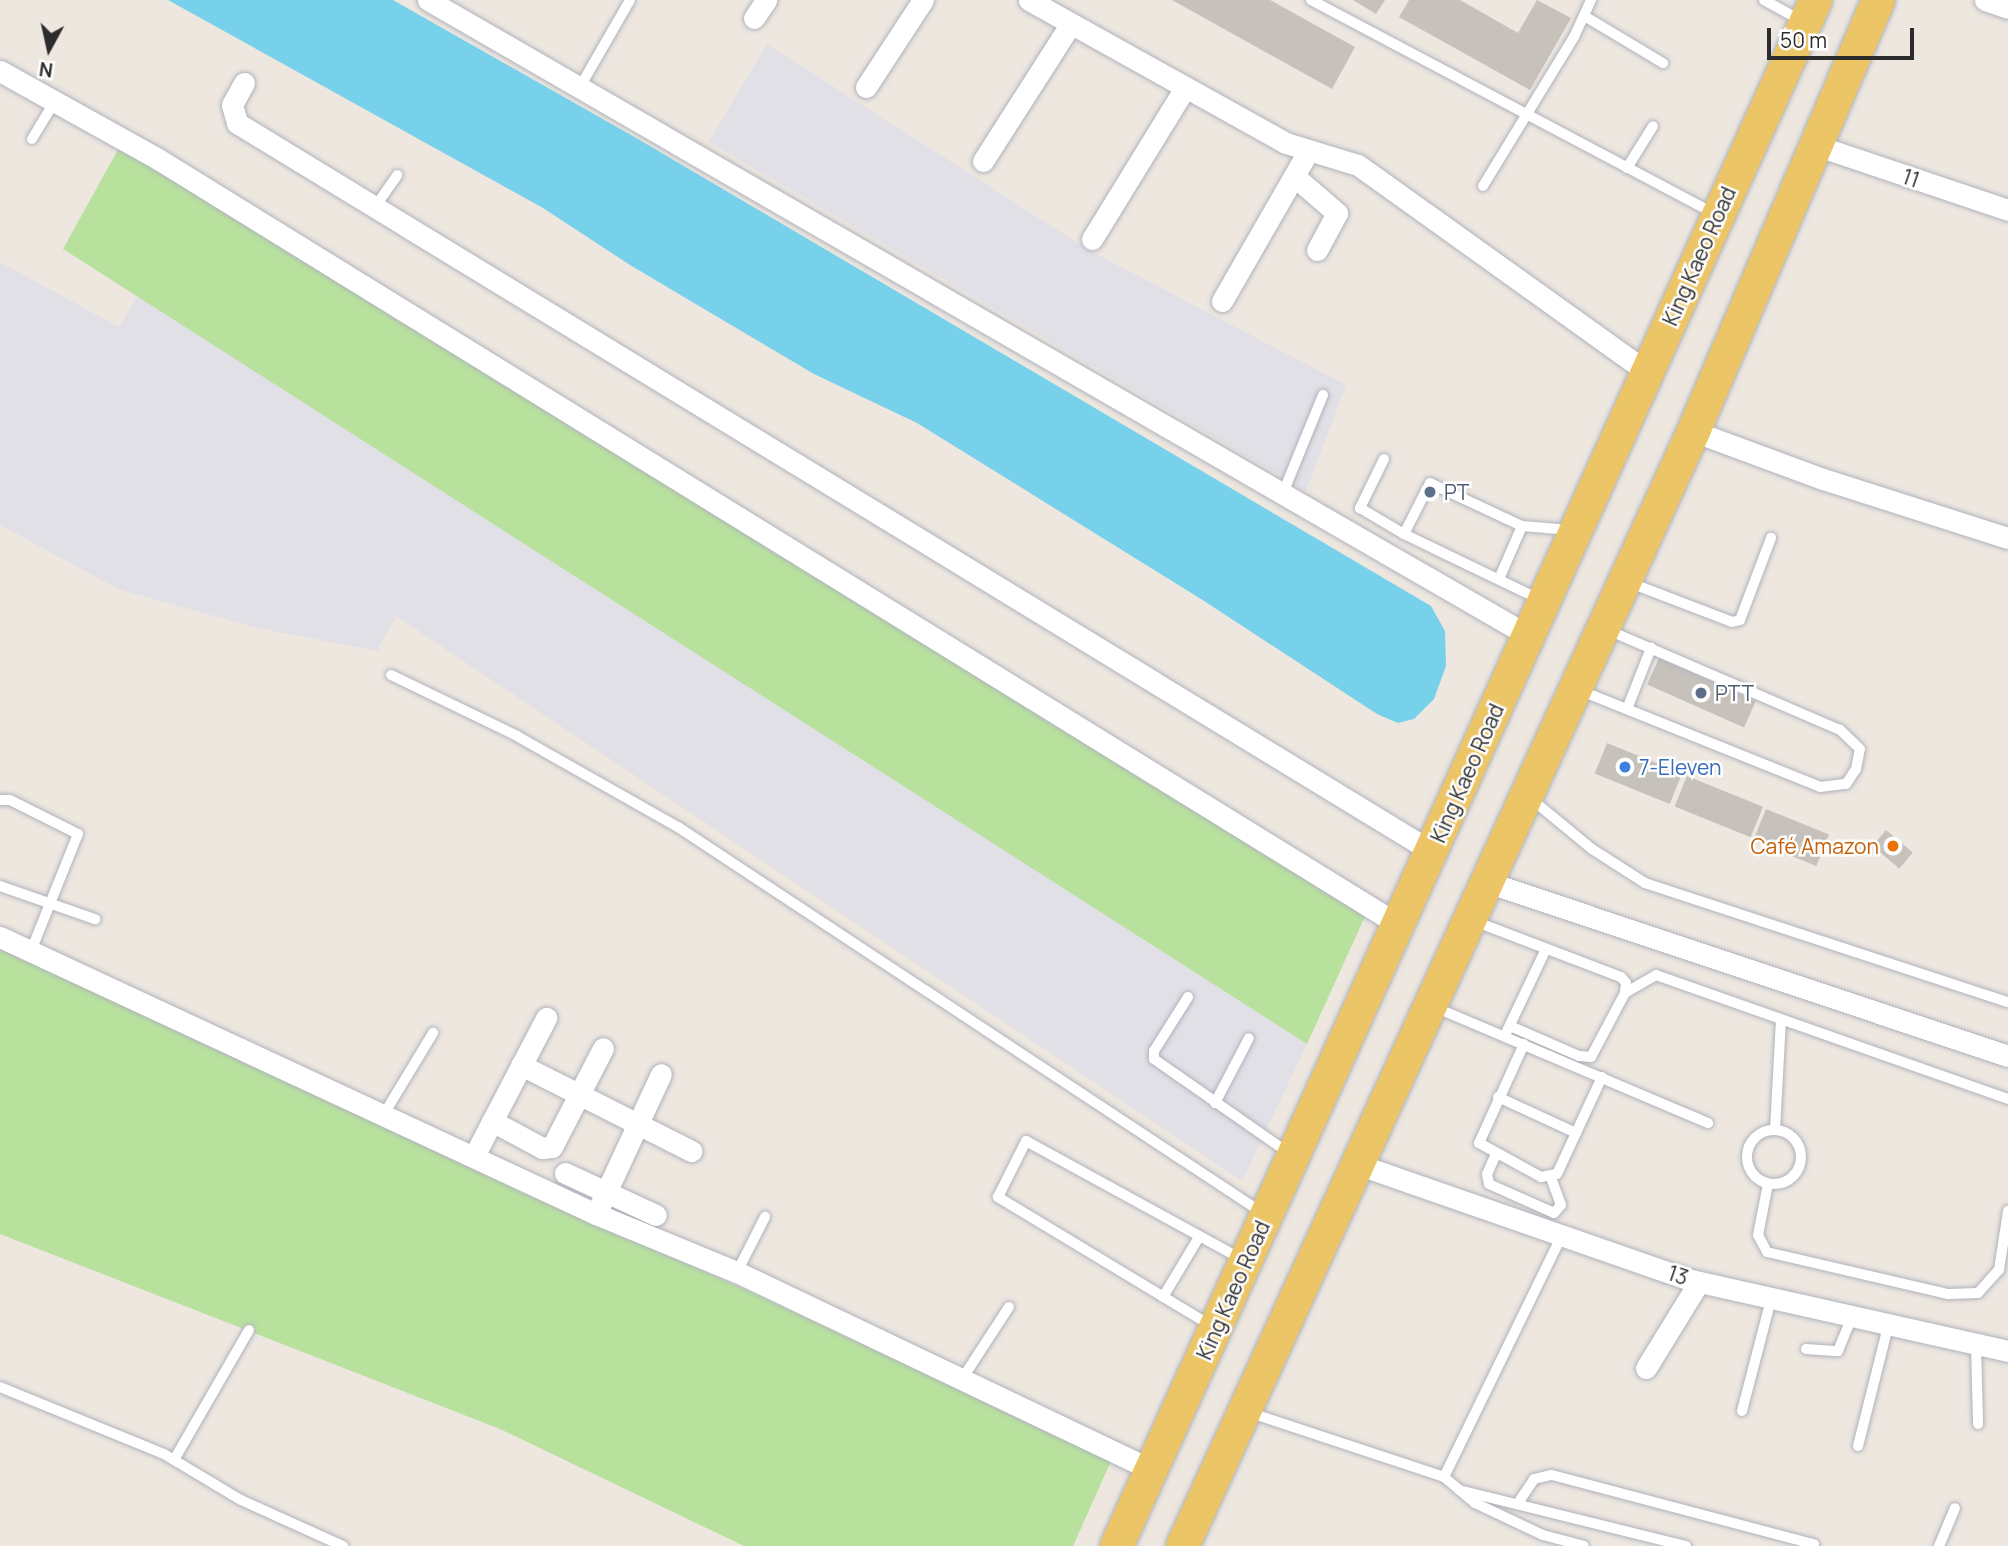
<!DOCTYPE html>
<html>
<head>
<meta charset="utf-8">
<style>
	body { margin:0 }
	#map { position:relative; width:2008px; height:1546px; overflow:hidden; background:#ede7e0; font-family:Manrope,sans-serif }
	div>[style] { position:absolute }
	.industrial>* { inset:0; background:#e1e0e6 }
	.green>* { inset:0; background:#b8e19e }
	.water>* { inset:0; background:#77d1eb }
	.building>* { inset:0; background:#c6c1bb; transform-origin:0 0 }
	.roads { filter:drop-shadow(0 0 2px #b0b2bc) drop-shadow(0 0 2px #b0b2bc) }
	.lane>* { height:10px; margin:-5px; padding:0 5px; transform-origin:5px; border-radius:5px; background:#fff }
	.lane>.ring { margin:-5px; padding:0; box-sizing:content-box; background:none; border:10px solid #fff; border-radius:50% }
	.street>* { height:21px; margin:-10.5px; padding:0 10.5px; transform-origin:10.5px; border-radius:10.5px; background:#fff }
	.primary>* { height:33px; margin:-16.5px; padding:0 16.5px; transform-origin:16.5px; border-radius:16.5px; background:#ecc666 }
	.dots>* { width:19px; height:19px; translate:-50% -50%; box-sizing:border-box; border:4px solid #fff; border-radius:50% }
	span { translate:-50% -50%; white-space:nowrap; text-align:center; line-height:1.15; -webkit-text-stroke:5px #fff; paint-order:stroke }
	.street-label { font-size:21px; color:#2c2c2c }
	.service-label { font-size:21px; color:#4e5e75 }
	.left { translate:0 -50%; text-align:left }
	.shop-label { font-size:21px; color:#366cbe }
	.food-label { font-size:21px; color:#c56008 }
	.right { translate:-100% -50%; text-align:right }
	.north { position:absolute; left:14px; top:14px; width:70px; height:70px; -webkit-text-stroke:5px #fff; paint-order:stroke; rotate:188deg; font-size:19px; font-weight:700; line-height:28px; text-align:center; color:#2c2c2c }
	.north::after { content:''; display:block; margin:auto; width:24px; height:32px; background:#2c2c2c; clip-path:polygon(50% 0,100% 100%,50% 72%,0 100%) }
	.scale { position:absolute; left:1767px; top:28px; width:147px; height:32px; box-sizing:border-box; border:4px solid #2c2c2c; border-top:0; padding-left:9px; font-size:21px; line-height:24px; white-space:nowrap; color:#2c2c2c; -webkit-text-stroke:5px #fff; paint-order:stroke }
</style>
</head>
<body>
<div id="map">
	<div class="industrial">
		<i style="clip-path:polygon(767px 44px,1087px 249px,1346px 385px,1306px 491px,709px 142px)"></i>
		<i style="clip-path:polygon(0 262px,119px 327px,139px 295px,1307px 1044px,1242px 1181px,396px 616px,377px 651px,253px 627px,118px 589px,0 525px)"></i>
	</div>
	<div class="green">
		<i style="clip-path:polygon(120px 146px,1367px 912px,1307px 1044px,63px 249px)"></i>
		<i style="clip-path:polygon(0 944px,523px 1193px,751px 1292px,1111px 1461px,1073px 1546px,744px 1546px,500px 1429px,0 1234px)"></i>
	</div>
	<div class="water">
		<i style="clip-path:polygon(168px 0,393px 0,638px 139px,1431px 606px,1445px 631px,1446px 666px,1434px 699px,1414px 719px,1398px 723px,1377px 714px,1201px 599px,917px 423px,814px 374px,630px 265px,543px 208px)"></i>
	</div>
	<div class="building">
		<i style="clip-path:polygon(1172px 0,1270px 0,1355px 47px,1332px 89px)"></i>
		<i style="clip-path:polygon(1353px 0,1385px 0,1376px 14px)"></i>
		<i style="clip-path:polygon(1409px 0,1460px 0,1518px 33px,1537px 0,1571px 18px,1530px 90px,1399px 17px)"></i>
		<i style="left:1659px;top:658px;width:106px;height:29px;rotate:24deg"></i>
		<i style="left:1607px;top:743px;width:81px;height:33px;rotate:22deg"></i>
		<i style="left:1687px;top:776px;width:82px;height:33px;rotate:22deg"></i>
		<i style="left:1766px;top:809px;width:68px;height:34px;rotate:22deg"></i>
		<i style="left:1886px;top:830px;width:35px;height:21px;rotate:40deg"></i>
	</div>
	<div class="roads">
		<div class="lane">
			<i style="left:1311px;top:0;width:457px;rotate:27.9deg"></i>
			<i style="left:1764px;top:0;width:43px;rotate:28.9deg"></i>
			<i style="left:1586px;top:17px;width:90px;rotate:30.9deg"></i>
			<i style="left:580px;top:87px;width:100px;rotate:-60.1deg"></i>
			<i style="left:32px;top:139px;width:44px;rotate:-58.8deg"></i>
			<i style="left:1627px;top:168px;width:49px;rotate:-58.2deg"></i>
			<i style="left:1483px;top:186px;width:175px;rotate:-58.6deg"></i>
			<i style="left:1574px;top:37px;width:41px;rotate:-65.3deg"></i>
			<i style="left:375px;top:207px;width:39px;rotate:-55deg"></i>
			<i style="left:1384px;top:459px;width:55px;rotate:116.1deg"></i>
			<i style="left:1360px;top:508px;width:51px;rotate:30.6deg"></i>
			<i style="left:1283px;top:493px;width:106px;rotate:-67.8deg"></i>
			<i style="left:1499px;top:579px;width:58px;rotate:-66.5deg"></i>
			<i style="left:1628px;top:582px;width:111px;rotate:21deg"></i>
			<i style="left:1732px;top:622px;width:8px;rotate:-14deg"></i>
			<i style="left:1740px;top:620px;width:88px;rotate:-69.3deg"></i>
			<i style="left:1541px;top:600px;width:152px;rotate:-154.3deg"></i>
			<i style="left:1404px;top:534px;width:57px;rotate:-63deg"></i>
			<i style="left:1430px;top:483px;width:102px;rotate:25.1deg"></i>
			<i style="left:1522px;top:526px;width:48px;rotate:4.8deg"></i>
			<i style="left:391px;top:675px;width:140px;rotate:25.8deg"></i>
			<i style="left:517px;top:736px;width:185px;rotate:29.5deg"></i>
			<i style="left:678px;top:827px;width:699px;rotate:33.44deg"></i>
			<i style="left:1579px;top:690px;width:260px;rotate:21.9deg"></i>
			<i style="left:1820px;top:787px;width:26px;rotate:-7deg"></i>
			<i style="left:1846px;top:784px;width:18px;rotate:-56deg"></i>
			<i style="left:1856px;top:769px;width:20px;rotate:-79deg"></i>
			<i style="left:1860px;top:749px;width:28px;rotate:-136deg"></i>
			<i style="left:1840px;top:730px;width:256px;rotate:-156.7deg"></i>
			<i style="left:1627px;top:709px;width:66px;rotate:-68.5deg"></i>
			<i style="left:1530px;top:798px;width:80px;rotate:39.4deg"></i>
			<i style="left:1592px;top:849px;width:63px;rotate:32.7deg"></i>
			<i style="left:1645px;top:883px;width:382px;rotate:18.2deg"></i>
			<i style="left:0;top:800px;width:10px"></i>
			<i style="left:10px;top:800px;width:76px;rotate:26.6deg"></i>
			<i style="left:78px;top:834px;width:126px;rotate:111.9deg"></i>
			<i style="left:0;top:886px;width:101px;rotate:19.2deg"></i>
			<i style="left:1474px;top:921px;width:157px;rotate:20.9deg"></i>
			<i style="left:1621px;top:977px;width:8px;rotate:50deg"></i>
			<i style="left:1626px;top:983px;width:10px;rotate:96deg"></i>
			<i style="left:1625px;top:993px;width:72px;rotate:118deg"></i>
			<i style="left:1591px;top:1057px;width:12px;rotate:-175deg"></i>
			<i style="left:1579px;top:1056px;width:75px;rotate:-156.5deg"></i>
			<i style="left:1625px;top:993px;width:36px;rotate:-30deg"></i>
			<i style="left:1656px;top:975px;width:373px;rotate:19.4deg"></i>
			<i style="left:1188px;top:997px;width:64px;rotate:122.2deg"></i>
			<i style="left:1154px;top:1051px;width:8px;rotate:90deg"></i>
			<i style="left:1154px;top:1059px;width:166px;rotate:34.9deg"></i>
			<i style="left:1432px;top:1006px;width:300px;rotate:23deg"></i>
			<i style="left:1507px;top:1031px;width:91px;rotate:-64.6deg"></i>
			<i style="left:1524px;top:1044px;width:109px;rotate:114.4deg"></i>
			<i style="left:1479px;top:1143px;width:71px;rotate:28.7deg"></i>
			<i style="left:1541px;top:1177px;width:16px;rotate:-11deg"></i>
			<i style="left:1557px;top:1174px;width:107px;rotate:-65.1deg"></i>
			<i style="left:1498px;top:1097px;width:86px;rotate:24.8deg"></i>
			<i style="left:1215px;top:1103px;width:73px;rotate:-62.4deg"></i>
			<i style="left:384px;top:1114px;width:95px;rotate:-58.8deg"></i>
			<i class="ring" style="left:1747px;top:1130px;width:44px;height:44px"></i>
			<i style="left:1775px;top:1130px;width:111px;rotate:-86.9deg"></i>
			<i style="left:1496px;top:1154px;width:22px;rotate:114deg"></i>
			<i style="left:1487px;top:1174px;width:10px;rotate:79deg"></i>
			<i style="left:1489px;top:1184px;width:71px;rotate:24deg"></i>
			<i style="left:1554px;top:1213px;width:11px;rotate:-49deg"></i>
			<i style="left:1561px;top:1205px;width:29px;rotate:-110deg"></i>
			<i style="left:1768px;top:1184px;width:52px;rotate:101.1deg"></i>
			<i style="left:1758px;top:1235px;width:19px;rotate:62deg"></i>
			<i style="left:1767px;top:1252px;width:186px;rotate:13.1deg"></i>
			<i style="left:1948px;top:1294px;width:30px;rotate:-2deg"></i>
			<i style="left:1978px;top:1293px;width:31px;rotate:-48deg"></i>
			<i style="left:1999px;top:1270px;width:60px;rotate:-81.3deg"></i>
			<i style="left:737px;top:1272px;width:62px;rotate:-63deg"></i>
			<i style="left:1163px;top:1297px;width:70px;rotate:-59deg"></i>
			<i style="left:1210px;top:1325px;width:248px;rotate:-148.9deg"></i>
			<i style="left:998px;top:1197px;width:63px;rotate:-63.4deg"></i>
			<i style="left:1026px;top:1141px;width:247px;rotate:28.7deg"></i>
			<i style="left:1976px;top:1345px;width:79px;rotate:88.5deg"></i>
			<i style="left:1806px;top:1349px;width:32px;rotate:4deg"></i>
			<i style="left:1838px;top:1351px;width:35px;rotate:-68deg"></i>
			<i style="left:962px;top:1379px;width:86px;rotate:-56.9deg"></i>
			<i style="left:0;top:1387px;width:177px;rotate:22.2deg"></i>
			<i style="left:164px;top:1454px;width:90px;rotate:30.9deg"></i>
			<i style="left:241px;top:1500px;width:112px;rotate:24.3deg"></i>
			<i style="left:1742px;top:1411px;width:115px;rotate:-75.4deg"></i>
			<i style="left:1248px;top:1412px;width:206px;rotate:18.3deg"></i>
			<i style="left:1444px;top:1477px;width:40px;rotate:40deg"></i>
			<i style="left:1475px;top:1503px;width:75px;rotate:25.2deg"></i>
			<i style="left:1543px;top:1535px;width:42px;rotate:15deg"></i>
			<i style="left:1858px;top:1446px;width:123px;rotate:-75.9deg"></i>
			<i style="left:174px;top:1460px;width:150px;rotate:-60deg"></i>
			<i style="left:1444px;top:1477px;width:269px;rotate:-64deg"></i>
			<i style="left:1459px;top:1490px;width:234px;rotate:13.9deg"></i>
			<i style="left:1518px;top:1503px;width:29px;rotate:-56deg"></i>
			<i style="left:1534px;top:1479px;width:18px;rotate:-13deg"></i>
			<i style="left:1552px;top:1475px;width:271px;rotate:14.8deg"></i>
			<i style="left:1939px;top:1546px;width:41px;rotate:-67.2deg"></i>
		</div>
		<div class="street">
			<i style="left:428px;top:0;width:1271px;rotate:30.01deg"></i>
			<i style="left:1029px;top:0;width:294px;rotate:29.1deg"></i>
			<i style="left:1286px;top:143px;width:75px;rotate:17deg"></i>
			<i style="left:1358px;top:165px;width:355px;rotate:35.6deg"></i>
			<i style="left:1985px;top:0;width:24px;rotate:19deg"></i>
			<i style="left:754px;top:18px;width:22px;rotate:-56deg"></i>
			<i style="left:0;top:71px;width:181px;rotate:29.1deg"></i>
			<i style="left:158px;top:159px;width:1458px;rotate:31.68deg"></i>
			<i style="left:244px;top:83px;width:25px;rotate:119deg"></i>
			<i style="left:232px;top:105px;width:19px;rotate:74deg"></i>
			<i style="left:237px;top:123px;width:1398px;rotate:31.37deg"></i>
			<i style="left:866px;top:87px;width:104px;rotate:-56.8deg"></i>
			<i style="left:1815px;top:145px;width:204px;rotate:18.6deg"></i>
			<i style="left:983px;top:161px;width:161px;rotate:-57.4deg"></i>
			<i style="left:1294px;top:176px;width:57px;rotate:40.7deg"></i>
			<i style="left:1337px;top:213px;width:42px;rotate:118.4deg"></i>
			<i style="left:1092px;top:239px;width:177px;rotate:-58.4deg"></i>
			<i style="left:1222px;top:301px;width:174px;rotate:-60.1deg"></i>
			<i style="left:1693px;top:431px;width:139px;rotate:20.3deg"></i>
			<i style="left:1823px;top:479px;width:194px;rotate:17.7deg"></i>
			<i style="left:1487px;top:882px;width:549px;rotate:18.47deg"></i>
			<i style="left:0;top:937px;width:657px;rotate:24.93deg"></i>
			<i style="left:596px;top:1214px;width:152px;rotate:22.4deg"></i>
			<i style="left:737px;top:1272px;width:460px;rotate:25.5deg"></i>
			<i style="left:521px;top:1065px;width:191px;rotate:26.8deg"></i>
			<i style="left:492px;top:1121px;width:57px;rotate:28.4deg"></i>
			<i style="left:542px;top:1148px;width:10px;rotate:-6deg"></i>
			<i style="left:552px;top:1147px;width:111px;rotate:-62.7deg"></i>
			<i style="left:474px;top:1156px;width:156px;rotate:-62.4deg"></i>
			<i style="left:1357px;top:1164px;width:354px;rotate:19.2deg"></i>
			<i style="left:1691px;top:1280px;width:325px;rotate:12.6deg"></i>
			<i style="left:565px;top:1173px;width:100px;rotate:24.8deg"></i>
			<i style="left:596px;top:1214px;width:154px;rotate:-65.1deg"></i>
			<i style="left:1646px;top:1368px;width:101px;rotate:-58.4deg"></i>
		</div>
		<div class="primary">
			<i style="left:1116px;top:1546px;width:1697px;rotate:-65.67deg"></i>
			<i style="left:1182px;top:1546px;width:1227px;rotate:-65.38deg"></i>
			<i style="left:1693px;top:431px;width:469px;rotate:-66.8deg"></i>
		</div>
	</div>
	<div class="dots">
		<i style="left:1430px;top:492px;background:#5c6f8a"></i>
		<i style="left:1701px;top:693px;background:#5c6f8a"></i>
		<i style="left:1625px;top:767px;background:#3f7fe0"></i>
		<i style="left:1893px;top:846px;background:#e8710a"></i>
	</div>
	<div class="street-label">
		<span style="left:1911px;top:178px;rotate:19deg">11</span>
		<span style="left:1699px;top:256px;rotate:-66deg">King Kaeo Road</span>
		<span style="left:1467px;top:773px;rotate:-66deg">King Kaeo Road</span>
		<span style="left:1678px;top:1275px;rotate:19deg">13</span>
		<span style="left:1233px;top:1290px;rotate:-66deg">King Kaeo Road</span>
	</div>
	<div class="service-label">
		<span class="left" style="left:1444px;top:492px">PT</span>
		<span class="left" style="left:1715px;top:693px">PTT</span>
	</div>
	<div class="shop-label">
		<span class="left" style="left:1639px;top:767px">7-Eleven</span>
	</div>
	<div class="food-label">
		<span class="right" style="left:1879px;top:846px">Café Amazon</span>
	</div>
	<div class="north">N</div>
	<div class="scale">50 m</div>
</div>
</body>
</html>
